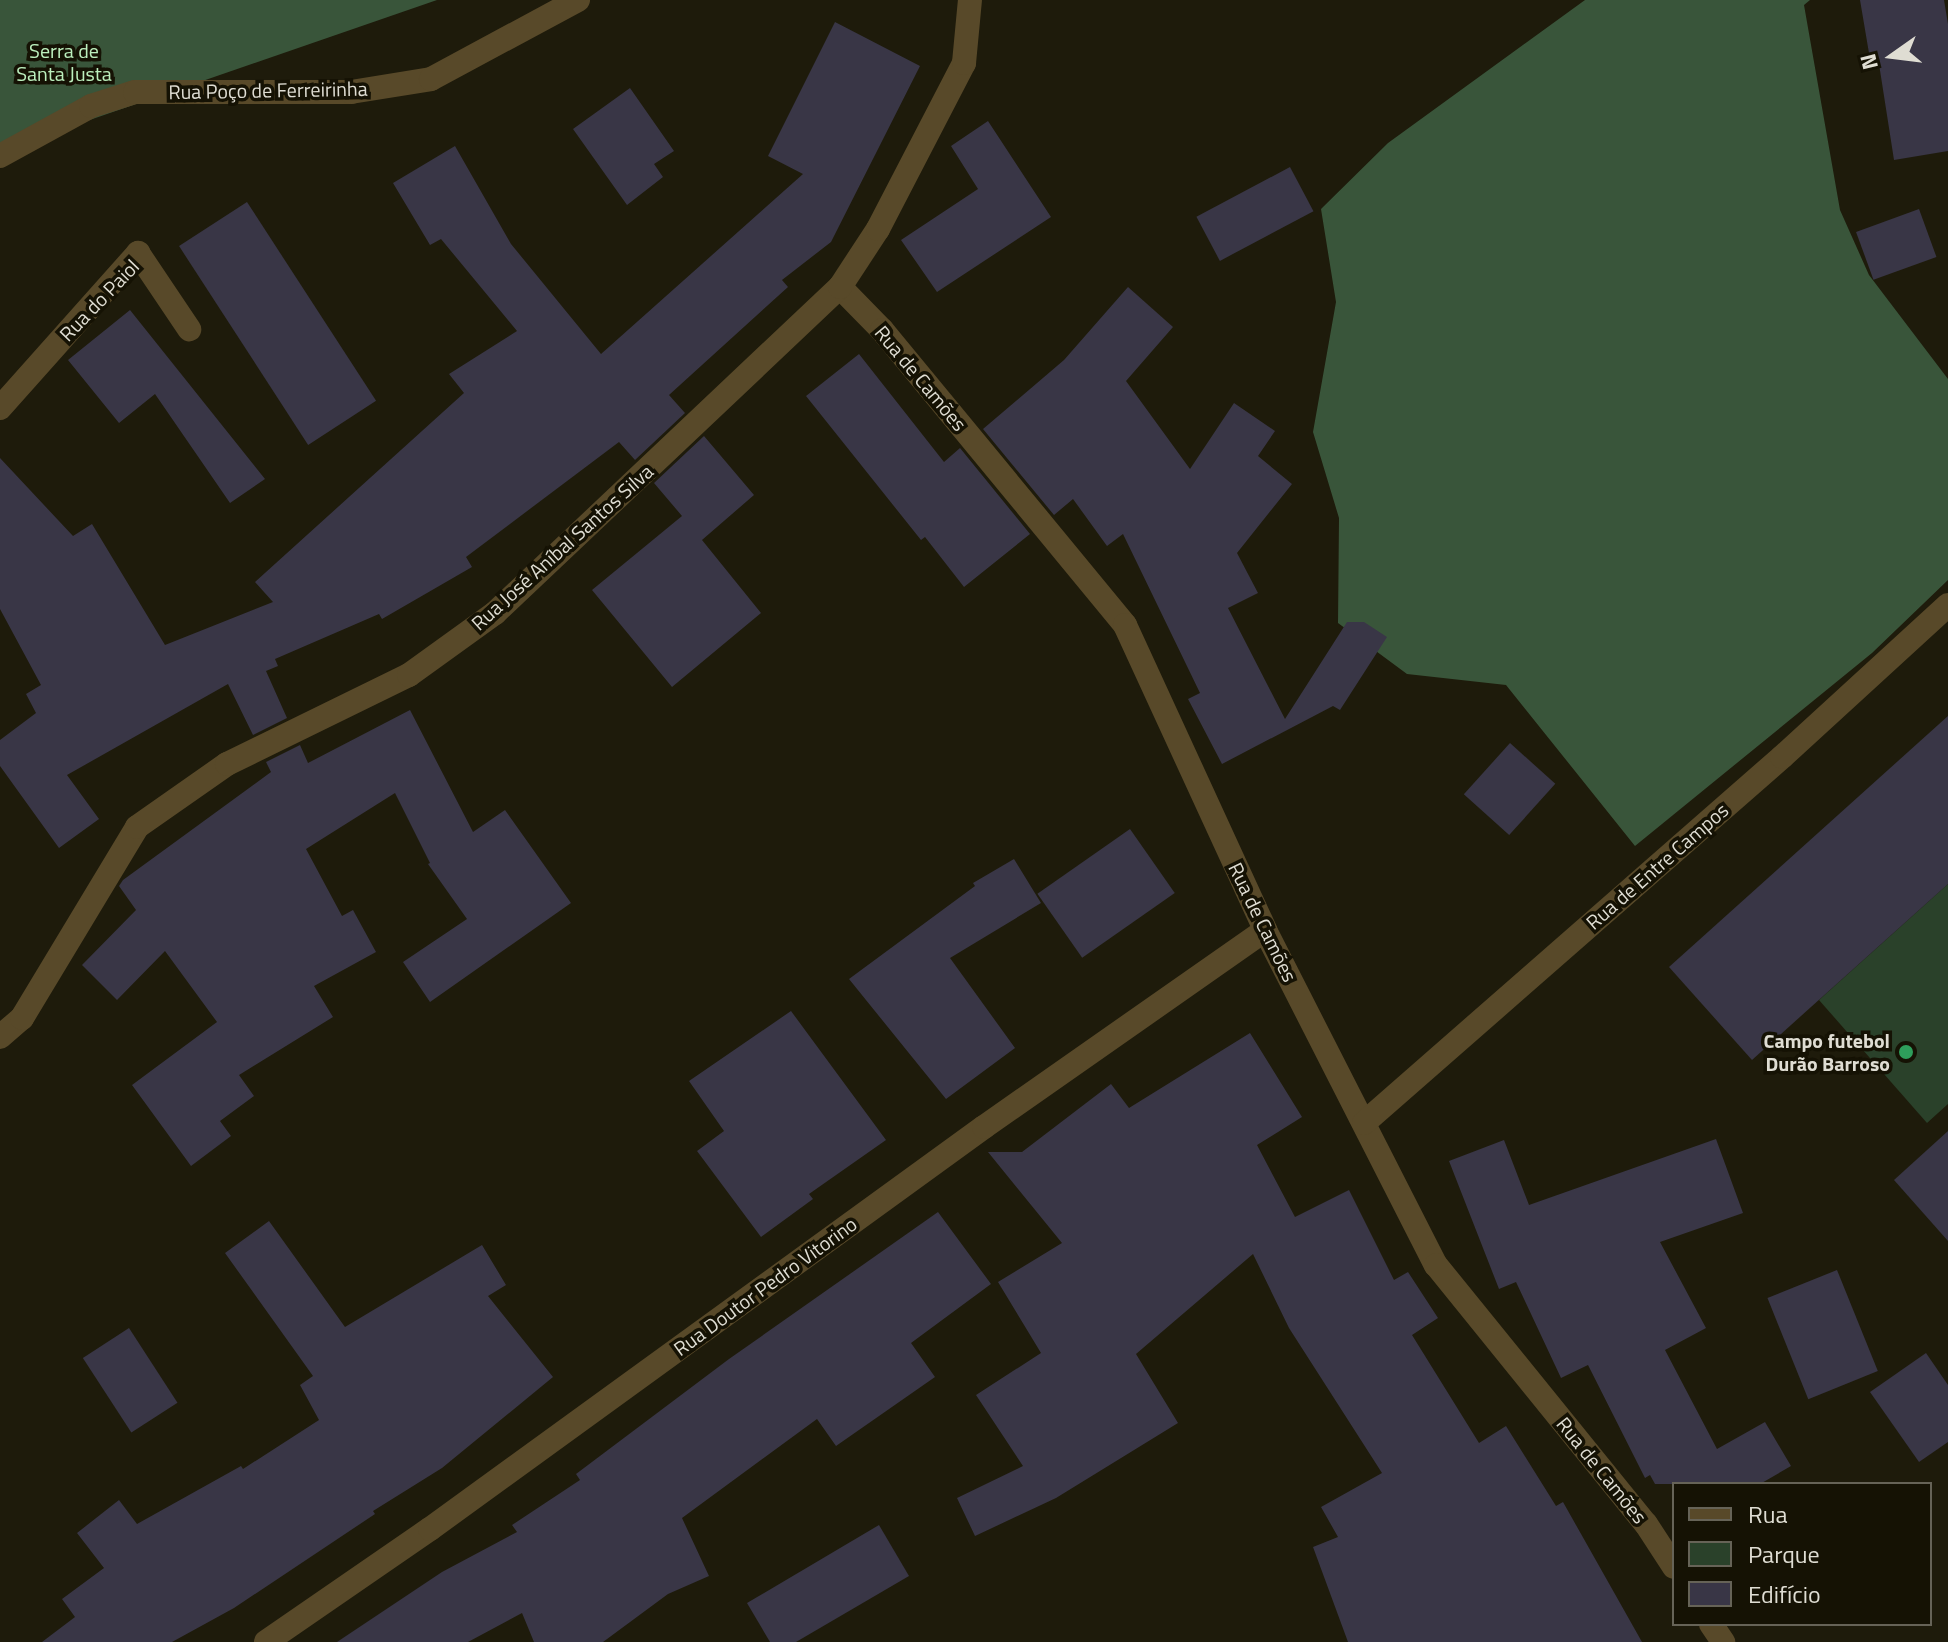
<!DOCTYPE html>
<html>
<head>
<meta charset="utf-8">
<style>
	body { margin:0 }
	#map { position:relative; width:1948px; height:1642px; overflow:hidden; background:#1e1b0b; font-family:"Titillium Web",sans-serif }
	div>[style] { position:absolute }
	.green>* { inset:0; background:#2a412a }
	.forest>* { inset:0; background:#39553a }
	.building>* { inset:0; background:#393646; transform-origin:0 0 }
	.street>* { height:24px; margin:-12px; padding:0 12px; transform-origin:12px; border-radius:12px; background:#584929 }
	.dots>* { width:22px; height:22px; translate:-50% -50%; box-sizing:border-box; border:4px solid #151204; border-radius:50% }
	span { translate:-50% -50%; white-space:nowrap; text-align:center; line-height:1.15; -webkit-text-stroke:7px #151204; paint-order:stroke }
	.park-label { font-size:20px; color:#bcefbd }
	.street-label { font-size:20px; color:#dfddd3 }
	.poi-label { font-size:20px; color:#dfddd3; font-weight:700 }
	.right { translate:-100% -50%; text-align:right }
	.legend { position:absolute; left:1672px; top:1482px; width:260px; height:144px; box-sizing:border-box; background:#151204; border:2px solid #666357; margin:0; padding:10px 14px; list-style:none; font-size:24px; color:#dfddd3 }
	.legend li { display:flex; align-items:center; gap:16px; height:40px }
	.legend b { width:40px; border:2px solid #666357 }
	.north { position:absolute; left:1852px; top:16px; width:80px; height:80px; -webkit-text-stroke:6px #151204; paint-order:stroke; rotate:256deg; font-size:22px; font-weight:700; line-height:32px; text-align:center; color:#dfddd3 }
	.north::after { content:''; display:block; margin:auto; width:28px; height:36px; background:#dfddd3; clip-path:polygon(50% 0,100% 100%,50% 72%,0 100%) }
</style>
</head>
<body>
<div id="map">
	<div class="green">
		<i style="clip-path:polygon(1948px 884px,1948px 1104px,1927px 1123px,1819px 1000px)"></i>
	</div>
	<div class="forest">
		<i style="clip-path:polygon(0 0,437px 0,0 151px)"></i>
		<i style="clip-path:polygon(1585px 0,1810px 0,1804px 5px,1840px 210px,1869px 275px,1948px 379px,1948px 580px,1872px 653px,1635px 846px,1506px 685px,1407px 674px,1338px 623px,1339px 518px,1313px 432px,1336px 302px,1321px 209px,1388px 143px)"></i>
	</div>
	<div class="building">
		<i style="clip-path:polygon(1860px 0,1944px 0,1948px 24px,1948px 151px,1894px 160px,1879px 64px,1871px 65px)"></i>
		<i style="clip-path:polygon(835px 22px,920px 66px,831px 242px,782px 280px,788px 287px,669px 395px,685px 413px,635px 460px,619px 442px,466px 557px,472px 567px,382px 619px,379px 614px,275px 659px,278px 666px,266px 671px,287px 718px,253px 735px,228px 684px,67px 775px,99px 819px,59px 848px,0 766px,0 740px,36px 713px,26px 694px,41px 685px,0 609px,0 458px,73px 536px,92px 524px,165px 645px,273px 602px,255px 582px,464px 393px,449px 374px,517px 331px,441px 239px,430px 245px,393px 183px,455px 146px,511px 244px,601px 354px,803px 174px,768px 156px)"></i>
		<i style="clip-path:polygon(630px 88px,674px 151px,654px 164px,663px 177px,627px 205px,573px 129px)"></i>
		<i style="clip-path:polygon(988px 121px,1051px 217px,937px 292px,901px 240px,978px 189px,951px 146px)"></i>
		<i style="left:1290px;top:167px;width:50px;height:106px;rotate:62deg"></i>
		<i style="left:247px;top:202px;width:237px;height:81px;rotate:57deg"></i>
		<i style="left:1919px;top:209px;width:51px;height:67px;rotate:70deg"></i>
		<i style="clip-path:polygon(1128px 287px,1173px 327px,1126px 381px,1190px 469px,1234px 403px,1275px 431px,1258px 456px,1292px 484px,1237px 553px,1258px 593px,1228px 608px,1285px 719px,1347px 622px,1364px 622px,1387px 637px,1340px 710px,1333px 706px,1222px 764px,1188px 699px,1200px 693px,1123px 534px,1107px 546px,1073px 499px,1054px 515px,983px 429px,1064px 360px)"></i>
		<i style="clip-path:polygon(130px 310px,265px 479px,230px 503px,155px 394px,119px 423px,68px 360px)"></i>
		<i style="clip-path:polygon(859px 354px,944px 462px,960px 448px,1030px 534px,964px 587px,925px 537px,921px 540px,806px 396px)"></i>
		<i style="clip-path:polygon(704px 436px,754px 495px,702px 540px,761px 613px,672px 687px,592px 590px,682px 516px,654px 483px)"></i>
		<i style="clip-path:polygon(410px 710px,473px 832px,505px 810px,571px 903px,430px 1002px,403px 962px,467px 919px,428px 864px,430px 863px,395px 793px,306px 849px,342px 916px,353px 910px,376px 952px,314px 986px,333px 1017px,239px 1075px,254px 1096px,220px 1121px,231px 1136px,191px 1166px,132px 1085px,217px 1022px,165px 951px,117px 1000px,82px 965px,136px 910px,119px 886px,123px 880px,271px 772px,266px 762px,300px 745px,308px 763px)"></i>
		<i style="clip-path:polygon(1948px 716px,1948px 884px,1752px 1060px,1669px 967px)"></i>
		<i style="left:1510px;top:743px;width:61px;height:69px;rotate:42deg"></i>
		<i style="left:1130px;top:829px;width:78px;height:113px;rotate:55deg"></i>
		<i style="clip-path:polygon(1014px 859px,1041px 903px,950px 958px,1015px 1048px,946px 1099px,849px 979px,975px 886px,973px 883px)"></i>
		<i style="clip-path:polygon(791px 1011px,886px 1140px,809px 1194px,813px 1199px,761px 1237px,697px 1151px,724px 1131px,689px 1081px)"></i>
		<i style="clip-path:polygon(1250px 1033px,1302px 1117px,1257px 1145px,1295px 1217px,1349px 1190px,1394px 1280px,1408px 1272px,1438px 1318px,1412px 1335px,1479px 1443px,1506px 1426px,1556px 1506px,1563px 1502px,1642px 1642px,1348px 1642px,1313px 1547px,1338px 1537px,1321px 1507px,1382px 1473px,1289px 1328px,1253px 1254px,1136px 1354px,1178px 1423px,1056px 1498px,975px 1536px,957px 1498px,1023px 1466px,976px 1395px,1041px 1353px,998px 1282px,1062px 1243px,988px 1152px,1022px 1152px,1111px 1084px,1129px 1108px)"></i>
		<i style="clip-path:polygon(1948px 1131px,1948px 1241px,1894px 1180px)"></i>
		<i style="clip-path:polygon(1716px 1139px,1743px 1213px,1660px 1242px,1706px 1328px,1665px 1350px,1717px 1449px,1765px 1422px,1791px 1466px,1760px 1484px,1655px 1484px,1650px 1475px,1645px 1478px,1588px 1365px,1561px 1378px,1516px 1282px,1499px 1289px,1449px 1161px,1504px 1140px,1529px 1205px)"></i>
		<i style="clip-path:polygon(938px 1212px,991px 1284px,911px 1343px,935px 1377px,836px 1446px,817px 1419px,682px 1518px,709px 1576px,668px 1594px,603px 1642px,534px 1642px,522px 1613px,468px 1642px,337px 1642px,442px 1572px,517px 1532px,512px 1525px,580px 1480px,576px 1474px,729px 1359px)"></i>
		<i style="clip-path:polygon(269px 1221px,345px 1327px,482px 1245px,506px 1285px,488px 1296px,553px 1377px,442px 1468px,373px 1511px,375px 1514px,234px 1608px,172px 1642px,42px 1642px,75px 1617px,62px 1599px,104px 1568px,77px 1533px,119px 1500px,137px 1524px,241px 1466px,243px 1469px,319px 1420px,300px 1385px,313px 1376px,225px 1253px)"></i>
		<i style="left:1837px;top:1270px;width:109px;height:75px;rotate:68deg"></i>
		<i style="left:129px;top:1328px;width:89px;height:55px;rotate:57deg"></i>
		<i style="clip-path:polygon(1926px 1353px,1948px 1385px,1948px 1442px,1919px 1462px,1870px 1392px)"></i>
		<i style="clip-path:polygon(879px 1525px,909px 1576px,796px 1642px,770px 1642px,747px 1603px)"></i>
	</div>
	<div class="street">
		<i style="left:0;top:156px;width:104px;rotate:-28.8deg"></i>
		<i style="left:91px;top:106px;width:46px;rotate:-17.7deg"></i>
		<i style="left:135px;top:92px;width:216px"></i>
		<i style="left:351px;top:92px;width:81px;rotate:-9.2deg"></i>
		<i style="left:431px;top:79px;width:167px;rotate:-28.3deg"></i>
		<i style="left:840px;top:287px;width:60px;rotate:45.7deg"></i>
		<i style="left:882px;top:330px;width:382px;rotate:50.5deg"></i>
		<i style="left:1125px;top:625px;width:336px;rotate:65.3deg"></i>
		<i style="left:1265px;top:930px;width:376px;rotate:63deg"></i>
		<i style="left:1436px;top:1265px;width:333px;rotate:51deg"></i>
		<i style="left:1646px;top:1524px;width:51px;rotate:56.9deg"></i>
		<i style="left:0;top:408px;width:208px;rotate:-48.3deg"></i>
		<i style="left:138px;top:253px;width:92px;rotate:56.1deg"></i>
		<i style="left:0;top:1037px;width:29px;rotate:-41deg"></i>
		<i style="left:22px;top:1018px;width:223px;rotate:-58.9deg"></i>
		<i style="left:137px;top:827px;width:110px;rotate:-35deg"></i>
		<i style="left:227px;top:764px;width:203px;rotate:-26.1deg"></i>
		<i style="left:409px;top:675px;width:106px;rotate:-35.8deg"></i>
		<i style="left:495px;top:613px;width:475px;rotate:-43.4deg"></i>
		<i style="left:840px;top:287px;width:69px;rotate:-56.8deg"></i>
		<i style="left:878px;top:229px;width:187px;rotate:-62.6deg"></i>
		<i style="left:964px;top:63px;width:63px;rotate:-84.6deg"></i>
		<i style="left:1364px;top:1123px;width:556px;rotate:-41.21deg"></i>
		<i style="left:1782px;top:757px;width:225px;rotate:-42.5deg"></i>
		<i style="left:1711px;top:1624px;width:22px;rotate:56deg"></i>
		<i style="left:266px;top:1642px;width:199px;rotate:-34.6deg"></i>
		<i style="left:430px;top:1529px;width:684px;rotate:-35.97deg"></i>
		<i style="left:984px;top:1127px;width:343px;rotate:-35deg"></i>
	</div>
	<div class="dots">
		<i style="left:1906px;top:1052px;background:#2e9e5b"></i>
	</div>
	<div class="park-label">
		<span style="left:64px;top:62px">Serra de<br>Santa Justa</span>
	</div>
	<div class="street-label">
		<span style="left:268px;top:90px;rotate:-1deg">Rua Poço de Ferreirinha</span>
		<span style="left:99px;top:300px;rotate:-46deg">Rua do Paiol</span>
		<span style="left:921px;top:378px;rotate:50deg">Rua de Camões</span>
		<span style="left:562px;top:547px;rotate:-42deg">Rua José Aníbal Santos Silva</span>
		<span style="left:1657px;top:866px;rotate:-41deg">Rua de Entre Campos</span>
		<span style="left:1263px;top:922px;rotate:64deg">Rua de Camões</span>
		<span style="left:765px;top:1286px;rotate:-36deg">Rua Doutor Pedro Vitorino</span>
		<span style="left:1602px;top:1470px;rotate:51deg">Rua de Camões</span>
	</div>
	<div class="poi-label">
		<span class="right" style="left:1890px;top:1052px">Campo futebol<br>Durão Barroso</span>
	</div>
	<ul class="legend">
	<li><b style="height:10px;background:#584929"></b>Rua</li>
	<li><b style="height:22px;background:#2a412a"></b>Parque</li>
	<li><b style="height:22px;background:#393646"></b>Edifício</li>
	</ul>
	<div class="north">N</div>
</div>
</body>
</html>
